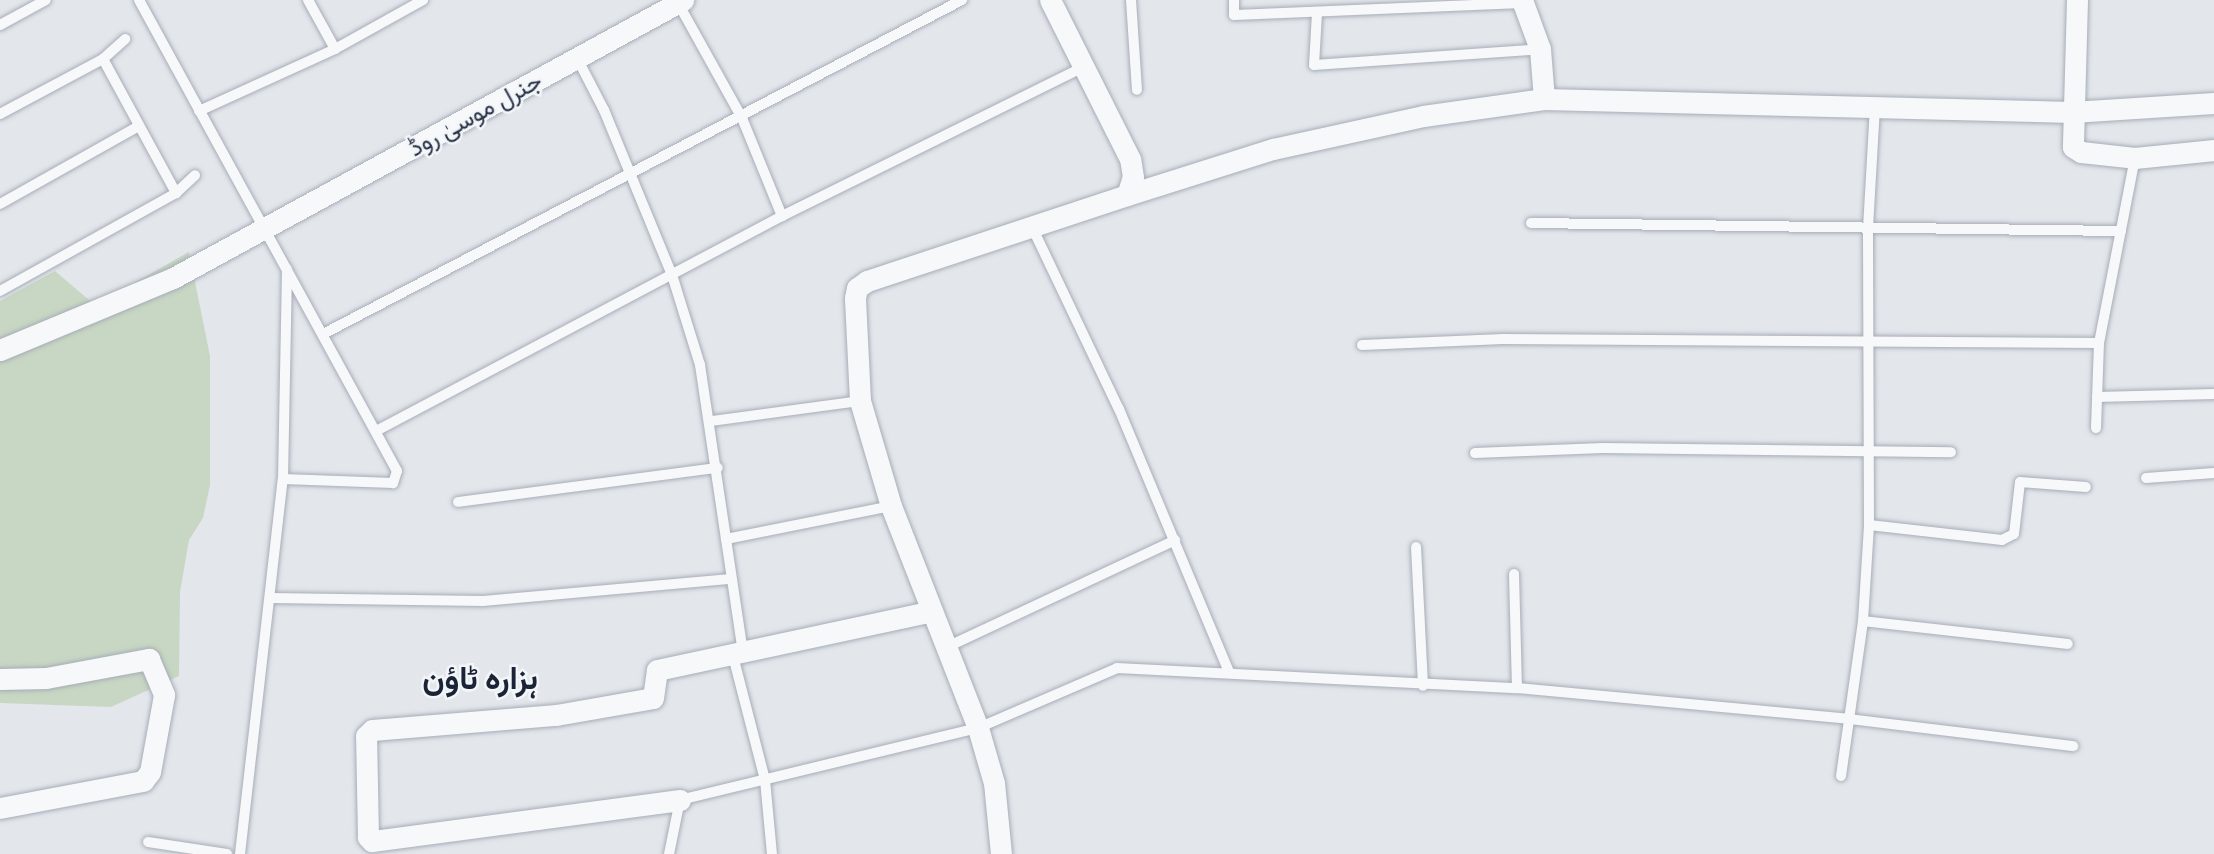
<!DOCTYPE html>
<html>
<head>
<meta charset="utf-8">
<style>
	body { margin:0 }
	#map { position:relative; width:2214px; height:854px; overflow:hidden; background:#e3e7ec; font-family:"Public Sans",Vazirmatn,sans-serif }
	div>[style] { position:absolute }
	.green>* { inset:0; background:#c8d7c3 }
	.roads { filter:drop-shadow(0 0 2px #a7adb7) drop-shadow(0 0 2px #a7adb7) }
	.service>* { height:10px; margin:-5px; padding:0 5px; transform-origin:5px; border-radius:5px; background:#f6f8fa }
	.minor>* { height:21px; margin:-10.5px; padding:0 10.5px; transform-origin:10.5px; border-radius:10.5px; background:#f6f8fa }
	span { translate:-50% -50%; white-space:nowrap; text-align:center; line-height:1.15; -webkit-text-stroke:5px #f3f6f9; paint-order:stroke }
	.street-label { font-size:24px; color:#293347 }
	.district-label { font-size:32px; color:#1b2437; font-weight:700 }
</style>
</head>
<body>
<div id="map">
	<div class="green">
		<i style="clip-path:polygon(189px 252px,210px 356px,210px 485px,203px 518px,189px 540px,180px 592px,179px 676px,111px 707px,0 703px,0 301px,55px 271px,109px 317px,134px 283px)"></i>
	</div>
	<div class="roads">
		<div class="service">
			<i style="left:139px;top:0;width:537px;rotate:61.29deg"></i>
			<i style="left:397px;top:471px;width:13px;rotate:108deg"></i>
			<i style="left:393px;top:483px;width:110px;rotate:-177.9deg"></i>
			<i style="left:308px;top:0;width:56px;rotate:61.1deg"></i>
			<i style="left:1131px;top:0;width:90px;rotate:86.2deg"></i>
			<i style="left:1234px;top:0;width:15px;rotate:90deg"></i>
			<i style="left:1234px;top:15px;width:289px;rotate:-2.4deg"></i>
			<i style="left:678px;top:3px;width:132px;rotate:60.9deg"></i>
			<i style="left:742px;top:118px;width:106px;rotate:67.8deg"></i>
			<i style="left:1317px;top:13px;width:52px;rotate:93.3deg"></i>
			<i style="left:1314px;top:65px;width:227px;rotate:-4deg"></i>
			<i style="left:0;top:25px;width:52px;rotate:-28.5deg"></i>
			<i style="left:577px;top:58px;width:59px;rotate:62.6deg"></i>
			<i style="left:604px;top:110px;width:178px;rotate:67.6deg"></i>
			<i style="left:672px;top:275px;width:94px;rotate:72.7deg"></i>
			<i style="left:700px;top:365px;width:292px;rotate:81.5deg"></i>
			<i style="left:103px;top:59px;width:153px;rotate:61.4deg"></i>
			<i style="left:199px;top:111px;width:149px;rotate:-24.5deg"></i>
			<i style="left:335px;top:49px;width:101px;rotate:-29.1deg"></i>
			<i style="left:0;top:114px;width:117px;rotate:-28.1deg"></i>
			<i style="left:103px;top:59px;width:30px;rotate:-42deg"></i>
			<i style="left:0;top:204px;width:159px;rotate:-29.3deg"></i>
			<i style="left:1531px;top:223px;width:590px;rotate:0.78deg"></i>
			<i style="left:1032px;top:227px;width:202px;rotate:64.5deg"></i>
			<i style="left:1119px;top:409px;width:285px;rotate:67.3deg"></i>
			<i style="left:0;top:291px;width:201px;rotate:-29.1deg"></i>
			<i style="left:176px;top:193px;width:26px;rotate:-43deg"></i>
			<i style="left:325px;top:333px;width:719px;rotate:-27.6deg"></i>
			<i style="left:1362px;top:345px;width:141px;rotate:-2.4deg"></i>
			<i style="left:1503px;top:339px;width:596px;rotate:0.38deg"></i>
			<i style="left:2097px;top:397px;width:117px;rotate:-1.5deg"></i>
			<i style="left:712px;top:421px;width:149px;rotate:-7.7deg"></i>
			<i style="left:2096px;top:428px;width:85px;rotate:-88deg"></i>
			<i style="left:2099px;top:343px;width:188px;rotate:-79deg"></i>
			<i style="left:376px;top:431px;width:459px;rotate:-27.9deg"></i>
			<i style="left:782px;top:216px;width:338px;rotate:-26.3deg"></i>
			<i style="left:1475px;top:453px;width:128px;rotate:-2.2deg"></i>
			<i style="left:1603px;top:448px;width:348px;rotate:0.7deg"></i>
			<i style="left:2146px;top:478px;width:68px;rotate:-4.2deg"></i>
			<i style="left:458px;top:502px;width:262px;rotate:-7.5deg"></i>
			<i style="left:1869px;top:525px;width:134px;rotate:6.4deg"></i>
			<i style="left:2002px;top:540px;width:13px;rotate:-27deg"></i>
			<i style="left:2014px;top:534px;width:52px;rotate:-83.4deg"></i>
			<i style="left:2020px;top:482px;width:66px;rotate:4.3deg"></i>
			<i style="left:726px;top:539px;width:168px;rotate:-11.3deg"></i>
			<i style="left:1416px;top:547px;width:139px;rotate:87.1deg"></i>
			<i style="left:1514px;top:574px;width:114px;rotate:88.5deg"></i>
			<i style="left:271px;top:598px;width:212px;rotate:0.8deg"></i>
			<i style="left:483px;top:601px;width:249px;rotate:-5.1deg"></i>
			<i style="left:1863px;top:621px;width:206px;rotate:6.4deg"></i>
			<i style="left:947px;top:647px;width:252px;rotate:-25.1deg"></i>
			<i style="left:733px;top:656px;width:128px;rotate:75.5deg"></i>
			<i style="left:765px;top:780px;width:74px;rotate:84.6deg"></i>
			<i style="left:1841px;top:776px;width:157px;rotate:-81.9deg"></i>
			<i style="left:1863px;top:621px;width:96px;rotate:-86.4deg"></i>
			<i style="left:1869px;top:525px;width:297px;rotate:-90.2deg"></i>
			<i style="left:1868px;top:228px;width:122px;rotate:-86.7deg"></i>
			<i style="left:148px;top:842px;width:80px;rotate:8.6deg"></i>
			<i style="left:240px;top:854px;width:377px;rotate:-83.5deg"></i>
			<i style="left:283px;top:479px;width:210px;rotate:-88.9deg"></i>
			<i style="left:669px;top:854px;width:55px;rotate:-78.5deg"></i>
			<i style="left:680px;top:800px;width:307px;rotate:-13.6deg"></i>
			<i style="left:978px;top:728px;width:151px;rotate:-23.3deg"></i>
			<i style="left:1117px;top:668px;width:400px;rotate:2.9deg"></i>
			<i style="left:1517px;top:688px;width:333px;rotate:5.3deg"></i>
			<i style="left:1849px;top:719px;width:226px;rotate:6.9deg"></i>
		</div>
		<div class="minor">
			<i style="left:1522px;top:0;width:52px;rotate:69.8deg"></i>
			<i style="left:1540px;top:49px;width:50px;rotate:85.4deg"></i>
			<i style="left:2077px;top:0;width:147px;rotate:91.6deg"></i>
			<i style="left:2073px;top:147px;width:9px;rotate:32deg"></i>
			<i style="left:2081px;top:152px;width:54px;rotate:6.3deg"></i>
			<i style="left:2135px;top:158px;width:79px;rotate:-5.8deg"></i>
			<i style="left:1127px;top:195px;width:153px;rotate:-17.5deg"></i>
			<i style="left:1273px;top:149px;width:154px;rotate:-12.4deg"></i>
			<i style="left:1423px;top:116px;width:122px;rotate:-8deg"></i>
			<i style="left:1544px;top:99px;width:528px;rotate:1.41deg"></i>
			<i style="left:2072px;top:112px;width:142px;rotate:-3.6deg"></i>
			<i style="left:0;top:350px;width:187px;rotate:-22.6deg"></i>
			<i style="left:173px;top:278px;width:581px;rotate:-28.59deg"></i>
			<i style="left:0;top:679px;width:46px;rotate:-1.2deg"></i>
			<i style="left:46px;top:678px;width:105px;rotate:-10.5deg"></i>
			<i style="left:149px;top:659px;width:39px;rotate:67deg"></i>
			<i style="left:164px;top:695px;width:78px;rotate:100.3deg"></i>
			<i style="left:150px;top:772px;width:11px;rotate:128deg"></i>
			<i style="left:143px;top:781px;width:146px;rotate:169.3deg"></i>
			<i style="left:680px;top:800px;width:311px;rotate:172.4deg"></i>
			<i style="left:372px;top:841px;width:6px;rotate:-135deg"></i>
			<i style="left:368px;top:837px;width:101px;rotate:-91.1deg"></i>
			<i style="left:366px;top:736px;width:8px;rotate:-45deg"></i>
			<i style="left:372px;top:730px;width:185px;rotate:-4.7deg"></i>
			<i style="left:556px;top:715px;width:98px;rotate:-9.9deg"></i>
			<i style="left:653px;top:698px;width:28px;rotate:-82deg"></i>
			<i style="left:657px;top:670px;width:281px;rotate:-12.1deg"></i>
			<i style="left:1001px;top:854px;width:71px;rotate:-95.6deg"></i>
			<i style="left:994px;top:783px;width:57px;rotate:-106.2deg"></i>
			<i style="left:978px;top:728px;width:238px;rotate:-111.4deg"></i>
			<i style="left:891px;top:506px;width:109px;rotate:-106.4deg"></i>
			<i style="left:860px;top:401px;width:103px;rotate:-92.8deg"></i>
			<i style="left:855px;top:298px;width:10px;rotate:-79deg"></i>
			<i style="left:857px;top:288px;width:12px;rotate:-35deg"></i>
			<i style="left:867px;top:281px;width:274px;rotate:-18.3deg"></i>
			<i style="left:1127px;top:195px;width:19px;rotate:-72deg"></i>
			<i style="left:1133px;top:177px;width:18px;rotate:-99deg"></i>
			<i style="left:1130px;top:159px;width:178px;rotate:-116.7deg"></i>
		</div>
	</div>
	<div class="street-label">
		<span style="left:475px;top:114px;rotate:-29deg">جنرل موسیٰ روڈ</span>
	</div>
	<div class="district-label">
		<span style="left:480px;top:678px">ہزارہ ٹاؤن</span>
	</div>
</div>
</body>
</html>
